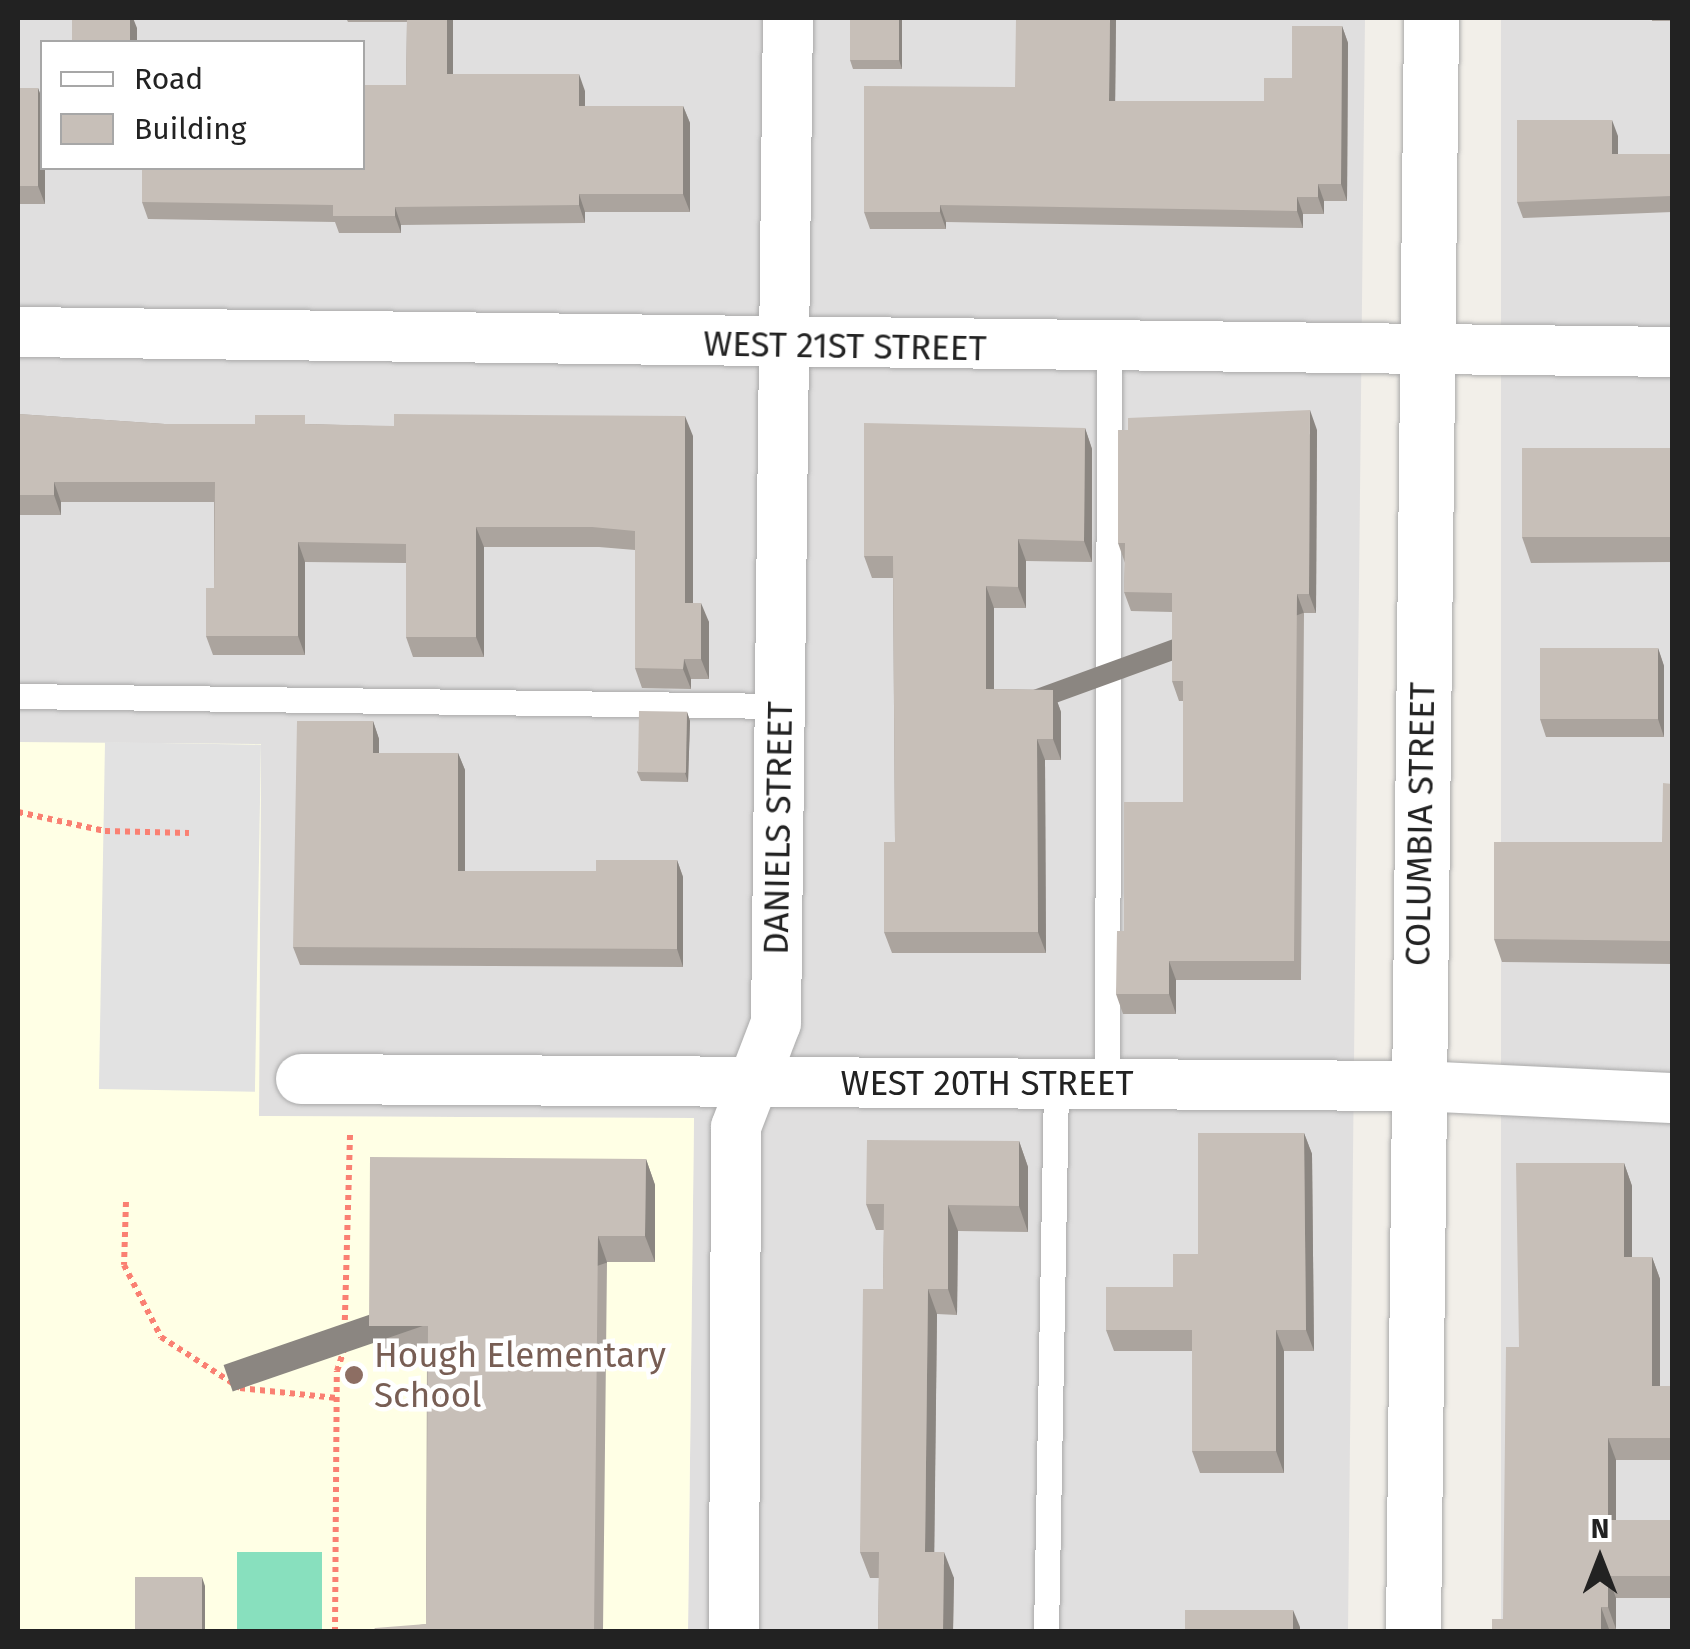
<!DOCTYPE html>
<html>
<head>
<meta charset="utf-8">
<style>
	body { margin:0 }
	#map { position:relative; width:1690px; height:1649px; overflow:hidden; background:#f2efe9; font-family:"Fira Sans",sans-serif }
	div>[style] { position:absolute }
	.residential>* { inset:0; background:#e0dfdf; transform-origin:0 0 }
	.education>* { inset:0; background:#ffffe5 }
	.pitch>* { inset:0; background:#88e0be; transform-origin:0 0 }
	.parking>* { inset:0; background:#e2e2e2; transform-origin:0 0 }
	.path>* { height:6px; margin-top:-3px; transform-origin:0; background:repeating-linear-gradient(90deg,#fa8072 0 5px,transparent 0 10px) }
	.roads { filter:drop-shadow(0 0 2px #a9a9a9) drop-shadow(0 0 2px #a9a9a9) }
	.service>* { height:25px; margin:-12.5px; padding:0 12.5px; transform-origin:12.5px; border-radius:12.5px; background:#fff }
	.minor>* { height:50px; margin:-25px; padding:0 25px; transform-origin:25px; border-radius:25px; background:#fff }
	.tertiary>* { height:55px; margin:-27.5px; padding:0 27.5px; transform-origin:27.5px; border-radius:27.5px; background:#fff }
	.wall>* { inset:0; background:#aba49e; transform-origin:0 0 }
	.shaded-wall>* { inset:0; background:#8b8681; transform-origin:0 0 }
	.building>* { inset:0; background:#c7bfb8; transform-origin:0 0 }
	.dots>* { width:28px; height:28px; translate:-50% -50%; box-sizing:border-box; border:5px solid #fff; border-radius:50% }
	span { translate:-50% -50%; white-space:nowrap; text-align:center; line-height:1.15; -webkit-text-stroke:9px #fff; paint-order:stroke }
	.street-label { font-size:35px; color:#222 }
	.education-label { font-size:35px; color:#785e54 }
	.left { translate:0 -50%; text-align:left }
	.frame { position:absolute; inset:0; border:20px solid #222; pointer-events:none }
	.legend { position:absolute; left:40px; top:40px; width:325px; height:130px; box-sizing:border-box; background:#fff; border:2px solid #a7a7a7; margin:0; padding:12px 18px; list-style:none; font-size:30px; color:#222 }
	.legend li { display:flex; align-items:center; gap:20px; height:50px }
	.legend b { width:50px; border:2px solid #a7a7a7 }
	.north { position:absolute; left:1550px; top:1509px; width:100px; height:100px; -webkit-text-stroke:8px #fff; paint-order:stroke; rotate:0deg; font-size:28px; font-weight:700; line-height:40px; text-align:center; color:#222 }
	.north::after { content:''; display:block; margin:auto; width:35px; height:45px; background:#222; clip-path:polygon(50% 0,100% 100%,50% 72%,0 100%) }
</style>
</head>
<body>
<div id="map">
	<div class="residential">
		<i style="clip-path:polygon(evenodd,18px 18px,1365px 18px,1348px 1631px,688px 1631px,694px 1118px,259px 1116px,261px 744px,18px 743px,18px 18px,42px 42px,362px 42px,362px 168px,42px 168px,42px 42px)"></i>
		<i style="left:1501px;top:18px;width:171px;height:1614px"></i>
	</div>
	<div class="education">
		<i style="clip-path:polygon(18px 742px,261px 744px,259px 1116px,694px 1118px,688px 1631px,18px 1631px)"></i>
	</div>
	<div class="pitch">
		<i style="left:237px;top:1552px;width:85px;height:79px"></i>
	</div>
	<div class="parking">
		<i style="left:105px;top:742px;width:156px;height:347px;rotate:1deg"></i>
	</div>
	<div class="path">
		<i style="left:18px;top:812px;width:89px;rotate:12.3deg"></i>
		<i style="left:105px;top:831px;width:84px;rotate:1.4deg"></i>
		<i style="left:126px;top:1202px;width:63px;rotate:91.8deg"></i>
		<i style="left:124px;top:1265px;width:81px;rotate:62.8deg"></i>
		<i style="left:161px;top:1337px;width:94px;rotate:32.8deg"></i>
		<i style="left:240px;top:1388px;width:97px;rotate:5.9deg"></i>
		<i style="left:335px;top:1632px;width:261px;rotate:-89.6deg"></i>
		<i style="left:337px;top:1371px;width:22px;rotate:-72deg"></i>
		<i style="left:344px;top:1350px;width:219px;rotate:-88.4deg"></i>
	</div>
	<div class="roads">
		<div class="service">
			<i style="left:18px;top:696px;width:762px;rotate:0.75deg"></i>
			<i style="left:1107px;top:1084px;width:735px;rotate:-89.84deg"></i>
			<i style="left:1046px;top:1632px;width:548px;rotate:-88.95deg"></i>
		</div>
		<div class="minor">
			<i style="left:18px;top:332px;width:1654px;rotate:0.69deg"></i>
			<i style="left:301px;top:1079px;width:1116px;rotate:0.36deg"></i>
			<i style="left:1417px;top:1086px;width:255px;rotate:2.7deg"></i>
			<i style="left:734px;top:1632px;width:505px;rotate:-89.77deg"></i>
			<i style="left:736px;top:1127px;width:111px;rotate:-69deg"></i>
			<i style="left:776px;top:1023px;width:1005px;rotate:-89.32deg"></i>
		</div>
		<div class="tertiary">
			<i style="left:1413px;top:1632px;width:1614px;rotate:-89.36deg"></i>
		</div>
	</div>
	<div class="wall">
		<i style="clip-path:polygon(346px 18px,453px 18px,453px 74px,585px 91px,585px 106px,683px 106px,690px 123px,690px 212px,585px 212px,585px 223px,401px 225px,401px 233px,339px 233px,335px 222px,148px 219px,142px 202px,406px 85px,407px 22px,348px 22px)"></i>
		<i style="clip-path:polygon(902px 18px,902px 69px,853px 69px,850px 60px)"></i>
		<i style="clip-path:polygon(1116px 18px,1115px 101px,1264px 101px,1292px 78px,1342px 26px,1348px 43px,1347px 201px,1324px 201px,1324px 214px,1303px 214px,1303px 228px,946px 222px,946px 229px,870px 229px,864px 212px,1015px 87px)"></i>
		<i style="left:1652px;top:18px;width:20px;height:3px"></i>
		<i style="clip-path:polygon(18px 88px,38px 88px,42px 99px,42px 168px,45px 168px,45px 204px,18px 204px)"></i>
		<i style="clip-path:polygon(1618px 136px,1618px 154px,1671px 154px,1672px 160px,1672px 212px,1523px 218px,1517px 202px)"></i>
		<i style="clip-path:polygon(18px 414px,165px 424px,308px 424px,693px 436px,693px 603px,709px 622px,709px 679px,691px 679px,691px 689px,642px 688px,635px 668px,635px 550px,599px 547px,484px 547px,484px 657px,413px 657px,406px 637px,406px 563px,305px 562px,305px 655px,213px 655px,206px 636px,214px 588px,214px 502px,61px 502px,61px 515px,18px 515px)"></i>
		<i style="clip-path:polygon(1085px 428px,1092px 449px,1092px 562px,1026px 561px,1026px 608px,994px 608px,994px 689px,1053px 690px,1061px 712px,1061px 760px,1045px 760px,1046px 953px,892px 953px,884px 932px,895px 842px,893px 578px,872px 578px,864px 556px)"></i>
		<i style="clip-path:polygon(1317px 430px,1316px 613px,1304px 613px,1301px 980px,1176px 980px,1176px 1014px,1123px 1014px,1116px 994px,1124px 931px,1183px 802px,1183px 701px,1179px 701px,1172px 681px,1172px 612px,1131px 611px,1124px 592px,1125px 563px,1118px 543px)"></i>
		<i style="clip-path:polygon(1672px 448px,1672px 562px,1531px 563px,1522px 537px)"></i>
		<i style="clip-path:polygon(1658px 648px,1664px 666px,1664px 737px,1546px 737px,1540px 719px)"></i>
		<i style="clip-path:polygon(687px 712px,690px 721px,688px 782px,641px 781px,637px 772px)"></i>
		<i style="clip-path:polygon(373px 721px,379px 739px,379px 753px,458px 753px,465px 770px,465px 871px,596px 871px,677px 860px,683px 877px,683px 967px,300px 965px,293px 947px)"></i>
		<i style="clip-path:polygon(1672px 784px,1672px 964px,1502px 962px,1494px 939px,1662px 842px)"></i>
		<i style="clip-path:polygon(1304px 1133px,1312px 1154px,1314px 1351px,1284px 1351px,1284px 1473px,1200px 1473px,1192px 1451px,1192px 1351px,1114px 1351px,1106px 1330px,1173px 1287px,1198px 1254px)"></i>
		<i style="clip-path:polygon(1019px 1141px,1028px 1167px,1028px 1232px,958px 1231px,957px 1315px,937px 1314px,934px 1552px,954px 1578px,953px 1632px,878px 1632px,879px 1578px,870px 1578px,860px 1552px,883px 1289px,884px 1230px,876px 1230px,866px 1204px)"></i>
		<i style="clip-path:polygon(646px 1159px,655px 1185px,655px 1262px,607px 1262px,603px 1632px,372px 1632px,426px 1624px,427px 1352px,378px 1352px,369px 1326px)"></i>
		<i style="clip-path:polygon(1624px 1163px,1632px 1186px,1632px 1257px,1652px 1257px,1660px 1279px,1660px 1386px,1672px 1386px,1672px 1460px,1616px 1460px,1616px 1520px,1672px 1520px,1672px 1598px,1616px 1598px,1616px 1629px,1609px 1629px,1609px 1632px,1503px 1619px)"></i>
	</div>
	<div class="shaded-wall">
		<i style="clip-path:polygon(130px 18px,133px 18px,137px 28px,137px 42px,130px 42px)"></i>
		<i style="clip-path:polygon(447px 18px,453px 18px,453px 91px,447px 74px)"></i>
		<i style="clip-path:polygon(899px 18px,902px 18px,902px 69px,899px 60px)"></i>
		<i style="clip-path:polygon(1110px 18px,1116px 18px,1115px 118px,1109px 101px)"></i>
		<i style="clip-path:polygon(1342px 26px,1348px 43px,1347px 201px,1341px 184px)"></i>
		<i style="clip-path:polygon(579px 74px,585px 91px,585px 123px,579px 106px)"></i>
		<i style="clip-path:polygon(38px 88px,42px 99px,42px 168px,45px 168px,45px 204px,38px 186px)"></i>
		<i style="clip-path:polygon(683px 106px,690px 123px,690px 212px,683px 194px)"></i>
		<i style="clip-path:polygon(1612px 120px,1618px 136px,1618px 170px,1612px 154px)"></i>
		<i style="clip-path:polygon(1671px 154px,1672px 160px,1672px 201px,1671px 196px)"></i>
		<i style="clip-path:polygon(1318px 184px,1324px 201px,1324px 214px,1318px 197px)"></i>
		<i style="clip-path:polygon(579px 194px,585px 212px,585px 223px,579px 205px)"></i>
		<i style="clip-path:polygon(1297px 197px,1303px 214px,1303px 228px,1297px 211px)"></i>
		<i style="clip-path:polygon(940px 205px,946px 222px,946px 229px,940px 212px)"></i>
		<i style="clip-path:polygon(395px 207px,401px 225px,401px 233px,395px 216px)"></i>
		<i style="clip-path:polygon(1310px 410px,1317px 430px,1316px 613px,1309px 594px)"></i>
		<i style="clip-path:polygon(685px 416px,693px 436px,693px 622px,685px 603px)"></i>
		<i style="clip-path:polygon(1085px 428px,1092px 449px,1092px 562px,1084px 541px)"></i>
		<i style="clip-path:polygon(54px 482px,61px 502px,61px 515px,54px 495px)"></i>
		<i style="clip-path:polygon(476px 527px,484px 547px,484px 657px,476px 637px)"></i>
		<i style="clip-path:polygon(1018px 539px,1026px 561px,1026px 608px,1018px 587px)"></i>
		<i style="clip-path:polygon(298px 542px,305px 562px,305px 655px,298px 636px)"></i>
		<i style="clip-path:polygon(986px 586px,994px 608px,994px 711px,986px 689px)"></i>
		<i style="left:1297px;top:594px;width:20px;height:367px;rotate:70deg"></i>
		<i style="clip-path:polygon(701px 603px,709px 622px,709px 679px,701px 659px)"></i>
		<i style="clip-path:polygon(1658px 648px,1664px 666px,1664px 737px,1658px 719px)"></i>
		<i style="clip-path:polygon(684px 659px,691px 679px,691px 689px,683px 669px)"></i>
		<i style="clip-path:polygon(1053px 690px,1061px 712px,1061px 760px,1053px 739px)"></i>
		<i style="clip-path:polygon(687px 712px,690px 721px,688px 782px,685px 773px)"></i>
		<i style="clip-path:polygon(373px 721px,379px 739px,379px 770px,373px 753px)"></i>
		<i style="clip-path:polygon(1037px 739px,1045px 760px,1046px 953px,1038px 932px)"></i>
		<i style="clip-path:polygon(458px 753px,465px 770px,465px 888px,458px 871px)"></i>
		<i style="clip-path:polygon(677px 860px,683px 877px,683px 967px,677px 949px)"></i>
		<i style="clip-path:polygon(1169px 961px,1176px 980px,1176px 1014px,1169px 994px)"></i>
		<i style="clip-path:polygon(1304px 1133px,1312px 1154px,1314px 1351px,1306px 1330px)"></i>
		<i style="clip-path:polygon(1019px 1141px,1028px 1167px,1028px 1232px,1019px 1206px)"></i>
		<i style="clip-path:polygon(646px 1159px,655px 1185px,655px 1262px,645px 1236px)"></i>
		<i style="clip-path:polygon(1624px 1163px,1632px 1186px,1632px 1279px,1624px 1257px)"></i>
		<i style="clip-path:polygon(948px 1205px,958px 1231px,957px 1315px,948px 1289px)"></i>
		<i style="left:598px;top:1236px;width:28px;height:396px;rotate:71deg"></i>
		<i style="clip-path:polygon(1652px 1257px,1660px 1279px,1660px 1409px,1652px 1386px)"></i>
		<i style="clip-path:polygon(928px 1289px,937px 1314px,934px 1578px,925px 1552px)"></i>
		<i style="clip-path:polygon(1276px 1330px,1284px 1351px,1284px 1473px,1276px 1451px)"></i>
		<i style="clip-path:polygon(1608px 1438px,1616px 1460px,1616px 1542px,1608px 1520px)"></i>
		<i style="clip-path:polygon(944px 1552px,954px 1578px,953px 1632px,943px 1632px)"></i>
		<i style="clip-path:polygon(1608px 1576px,1616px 1598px,1616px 1629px,1608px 1607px)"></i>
		<i style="clip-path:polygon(202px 1577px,205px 1586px,205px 1632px,202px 1632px)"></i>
		<i style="clip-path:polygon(1601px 1607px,1609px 1629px,1609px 1632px,1601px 1632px)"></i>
		<i style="clip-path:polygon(1293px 1610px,1300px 1627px,1300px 1632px,1293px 1632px)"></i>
	</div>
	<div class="building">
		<i style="left:72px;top:18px;width:58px;height:24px"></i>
		<i style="clip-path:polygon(407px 18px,447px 18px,447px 74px,579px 74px,579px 106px,683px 106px,683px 194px,579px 194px,579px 205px,395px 207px,395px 216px,333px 216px,333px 205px,142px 202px,142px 168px,362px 168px,362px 85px,406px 85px)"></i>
		<i style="left:850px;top:18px;width:49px;height:42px"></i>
		<i style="clip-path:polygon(1016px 18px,1110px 18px,1109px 101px,1264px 101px,1264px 78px,1292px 78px,1292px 26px,1342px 26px,1341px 184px,1318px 184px,1318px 197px,1297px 197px,1297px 211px,940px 205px,940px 212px,864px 212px,864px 86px,1015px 87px)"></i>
		<i style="left:18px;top:88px;width:20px;height:98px"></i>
		<i style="clip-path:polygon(1517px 120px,1612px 120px,1612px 154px,1671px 154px,1671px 196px,1517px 202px)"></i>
		<i style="clip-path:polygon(1310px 410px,1309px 594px,1297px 594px,1294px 961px,1169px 961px,1169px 994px,1116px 994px,1117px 931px,1124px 931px,1124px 802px,1183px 802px,1183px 681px,1172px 681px,1172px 593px,1124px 592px,1125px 543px,1118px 543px,1118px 430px,1128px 430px,1128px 418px)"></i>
		<i style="clip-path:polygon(18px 414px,165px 424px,255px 424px,255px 415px,305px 415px,305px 424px,394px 426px,394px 414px,685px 416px,685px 603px,701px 603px,701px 659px,684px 659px,683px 669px,635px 668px,635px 531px,592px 527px,476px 527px,476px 637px,406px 637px,406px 544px,298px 542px,298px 636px,206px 636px,206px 588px,214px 588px,215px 482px,54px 482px,54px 495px,18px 495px)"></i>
		<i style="clip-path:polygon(864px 423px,1085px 428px,1084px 541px,1018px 539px,1018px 587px,986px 586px,986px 689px,1053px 690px,1053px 739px,1037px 739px,1038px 932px,884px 932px,884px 842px,895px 842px,893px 556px,864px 556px)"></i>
		<i style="left:1522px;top:448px;width:150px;height:89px"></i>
		<i style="left:1540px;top:648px;width:118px;height:71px"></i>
		<i style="left:639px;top:711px;width:48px;height:61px;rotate:1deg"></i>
		<i style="clip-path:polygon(297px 721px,373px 721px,373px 753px,458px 753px,458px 871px,596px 871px,596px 860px,677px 860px,677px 949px,293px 947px)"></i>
		<i style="clip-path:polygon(1663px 783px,1672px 784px,1672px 941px,1494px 939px,1494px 842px,1662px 842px)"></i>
		<i style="clip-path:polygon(1198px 1133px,1304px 1133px,1306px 1330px,1276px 1330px,1276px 1451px,1192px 1451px,1192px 1330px,1106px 1330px,1106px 1287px,1173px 1287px,1173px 1254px,1198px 1254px)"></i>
		<i style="clip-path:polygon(867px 1140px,1019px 1141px,1019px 1206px,948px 1205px,948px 1289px,928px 1289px,925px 1552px,944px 1552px,943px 1632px,878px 1632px,879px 1552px,860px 1552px,863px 1289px,883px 1289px,884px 1204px,866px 1204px)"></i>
		<i style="clip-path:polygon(370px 1157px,646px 1159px,645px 1236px,598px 1236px,594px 1632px,372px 1632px,375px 1628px,426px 1624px,428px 1326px,369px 1326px)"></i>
		<i style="clip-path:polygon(1516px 1163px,1624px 1163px,1624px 1257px,1652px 1257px,1652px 1386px,1672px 1386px,1672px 1438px,1608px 1438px,1608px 1520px,1672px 1520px,1672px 1576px,1608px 1576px,1608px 1607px,1601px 1607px,1601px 1632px,1492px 1632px,1492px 1619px,1503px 1619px,1506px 1347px,1519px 1347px)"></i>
		<i style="left:135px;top:1577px;width:67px;height:55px"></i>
		<i style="left:1185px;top:1610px;width:108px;height:22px"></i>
	</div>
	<div class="dots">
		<i style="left:354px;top:1375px;background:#8d6e63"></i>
	</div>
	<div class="street-label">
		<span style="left:845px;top:346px;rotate:1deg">WEST 21ST STREET</span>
		<span style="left:1420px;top:824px;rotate:-89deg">COLUMBIA STREET</span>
		<span style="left:778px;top:828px;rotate:-89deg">DANIELS STREET</span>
		<span style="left:987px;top:1083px">WEST 20TH STREET</span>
	</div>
	<div class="education-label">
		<span class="left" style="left:374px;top:1375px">Hough Elementary<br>School</span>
	</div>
	<div class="frame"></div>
	<ul class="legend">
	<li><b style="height:12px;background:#fff"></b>Road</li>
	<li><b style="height:28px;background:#c7bfb8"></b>Building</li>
	</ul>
	<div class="north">N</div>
</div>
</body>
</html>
